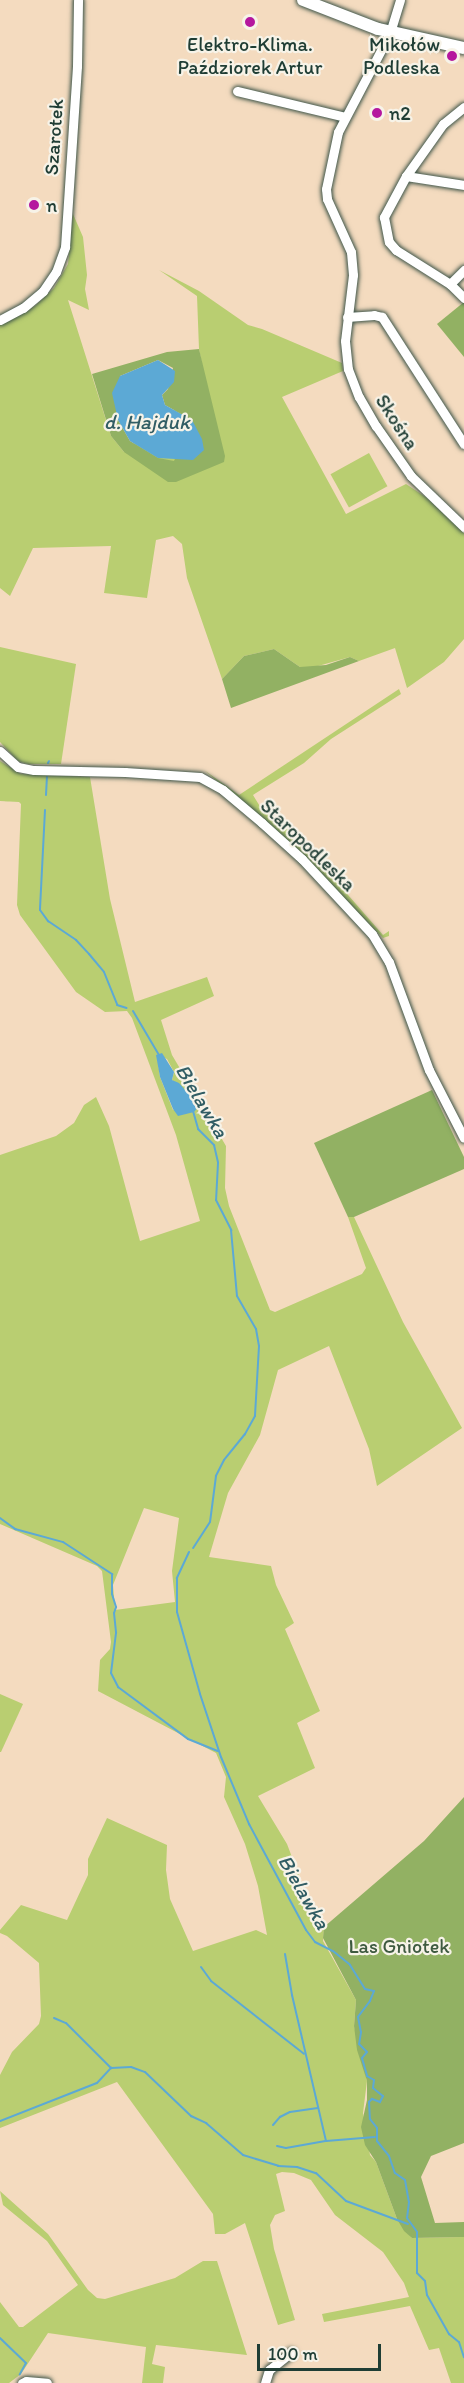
<!DOCTYPE html>
<html>
<head>
<meta charset="utf-8">
<style>
	body { margin:0 }
	#map { position:relative; width:464px; height:2383px; overflow:hidden; background:#f4dbbf; font-family:Itim,sans-serif }
	div>[style] { position:absolute }
	.green>* { inset:0; background:#b9ce71; transform-origin:0 0 }
	.forest>* { inset:0; background:#92b163 }
	.water>* { inset:0; background:#5ca9d5 }
	.stream>* { height:2px; margin:-1px; padding:0 1px; transform-origin:1px; border-radius:1px; background:#5ca9d5 }
	.roads { filter:drop-shadow(0 0 2px #3f5549) drop-shadow(0 0 2px #3f5549) }
	.street>* { height:9px; margin:-4.5px; padding:0 4.5px; transform-origin:4.5px; border-radius:4.5px; background:#fff }
	.secondary>* { height:12px; margin:-6px; padding:0 6px; transform-origin:6px; border-radius:6px; background:#fff }
	.dots>* { width:16px; height:16px; translate:-50% -50%; box-sizing:border-box; border:3px solid #f7f3e8; border-radius:50% }
	span { translate:-50% -50%; white-space:nowrap; text-align:center; line-height:1.15; -webkit-text-stroke:4.5px #f7f3e8; paint-order:stroke }
	.poi-label { font-size:20px; color:#1f3d34 }
	.right { translate:-100% -50%; text-align:right }
	.left { translate:0 -50%; text-align:left }
	.street-label { font-size:20px; color:#1f3d34 }
	.park-label { font-size:20px; color:#3e5a40 }
	.water-label { font-size:21px; color:#315d64; font-style:italic }
	.scale { position:absolute; left:257px; top:2344px; width:124px; height:27px; box-sizing:border-box; border:3px solid #1f3d34; border-top:0; padding-left:8px; font-size:18px; line-height:21px; white-space:nowrap; color:#1f3d34; -webkit-text-stroke:4px #f7f3e8; paint-order:stroke }
</style>
</head>
<body>
<div id="map">
	<div class="green">
		<i style="clip-path:polygon(73px 214px,83px 237px,87px 275px,85px 289px,89px 310px,68px 300px,111px 436px,124px 452px,206px 384px,199px 349px,197px 296px,159px 270px,199px 291px,248px 325px,262px 329px,342px 363px,343px 371px,282px 397px,346px 514px,406px 484px,427px 498px,464px 533px,464px 639px,444px 662px,407px 688px,395px 648px,359px 661px,350px 657px,311px 668px,300px 667px,274px 649px,244px 656px,222px 679px,187px 578px,182px 544px,173px 536px,156px 540px,147px 598px,104px 593px,111px 546px,33px 548px,10px 596px,0 588px,0 325px,35px 306px,54px 288px,68px 264px)"></i>
		<i style="left:369px;top:453px;width:38px;height:44px;rotate:61deg"></i>
		<i style="clip-path:polygon(0 647px,76px 664px,61px 764px,28px 764px,18px 761px,0 742px)"></i>
		<i style="clip-path:polygon(399px 689px,401px 694px,331px 739px,304px 763px,253px 795px,261px 808px,276px 818px,307px 848px,383px 935px,389px 931px,389px 936px,383px 938px,283px 836px,204px 770px,239px 795px)"></i>
		<i style="clip-path:polygon(evenodd,0 761px,21px 774px,90px 777px,110px 899px,135px 1002px,207px 977px,214px 996px,161px 1020px,172px 1055px,226px 1146px,225px 1188px,229px 1206px,270px 1310px,275px 1312px,362px 1274px,366px 1268px,348px 1217px,354px 1217px,403px 1322px,462px 1428px,377px 1486px,369px 1449px,329px 1346px,278px 1370px,260px 1435px,228px 1493px,209px 1557px,271px 1566px,276px 1585px,294px 1623px,285px 1629px,320px 1711px,297px 1723px,315px 1768px,258px 1796px,287px 1844px,317px 1923px,324px 1927px,323px 1941px,356px 2000px,354px 2026px,367px 2081px,363px 2113px,370px 2155px,376px 2162px,397px 2219px,412px 2238px,464px 2237px,464px 2383px,451px 2383px,439px 2348px,429px 2350px,410px 2306px,324px 2322px,322px 2314px,409px 2297px,404px 2283px,383px 2252px,335px 2215px,311px 2180px,294px 2173px,282px 2172px,276px 2174px,285px 2211px,275px 2215px,270px 2225px,274px 2249px,295px 2320px,278px 2325px,245px 2223px,225px 2234px,215px 2234px,213px 2214px,117px 2082px,0 2128px,0 2075px,12px 2052px,39px 2024px,41px 2016px,39px 1963px,7px 1936px,0 1933px,0 1930px,21px 1905px,67px 1920px,88px 1875px,88px 1859px,107px 1818px,167px 1845px,166px 1870px,170px 1899px,193px 1951px,256px 1930px,267px 1935px,258px 1886px,245px 1844px,224px 1797px,226px 1777px,216px 1753px,98px 1691px,100px 1660px,110px 1649px,111px 1642px,102px 1571px,97px 1566px,0 1524px,0 1155px,56px 1136px,74px 1123px,84px 1105px,96px 1097px,109px 1126px,140px 1241px,200px 1221px,176px 1135px,132px 1018px,127px 1011px,105px 1012px,76px 992px,20px 915px,17px 905px,21px 804px,19px 802px,0 801px,0 761px,157px 1055px,167px 1059px,174px 1072px,172px 1080px,195px 1100px,173px 1110px,160px 1077px,157px 1055px,0 761px,144px 1508px,179px 1518px,172px 1571px,175px 1602px,115px 1610px,113px 1585px,144px 1508px)"></i>
		<i style="clip-path:polygon(0 1694px,23px 1704px,1px 1752px,0 1752px)"></i>
		<i style="clip-path:polygon(0 2191px,48px 2234px,88px 2290px,97px 2298px,105px 2299px,175px 2278px,203px 2261px,217px 2261px,247px 2355px,156px 2345px,152px 2364px,165px 2367px,163px 2383px,142px 2383px,146px 2347px,48px 2333px,21px 2374px,9px 2383px,0 2383px,0 2302px,19px 2327px,23px 2327px,78px 2285px,47px 2241px,3px 2205px)"></i>
	</div>
	<div class="forest">
		<i style="clip-path:polygon(464px 302px,464px 357px,437px 324px)"></i>
		<i style="clip-path:polygon(evenodd,199px 349px,225px 456px,224px 462px,176px 482px,168px 482px,124px 452px,111px 436px,92px 374px,167px 352px,199px 349px,158px 360px,173px 368px,168px 389px,162px 395px,165px 405px,192px 420px,174px 461px,158px 458px,130px 441px,118px 420px,120px 376px,158px 360px)"></i>
		<i style="clip-path:polygon(274px 649px,300px 667px,326px 665px,350px 657px,359px 661px,231px 708px,222px 679px,244px 656px)"></i>
		<i style="clip-path:polygon(432px 1090px,464px 1157px,464px 1169px,354px 1217px,348px 1217px,314px 1143px)"></i>
		<i style="clip-path:polygon(464px 1797px,464px 2143px,431px 2156px,421px 2177px,435px 2223px,464px 2222px,464px 2237px,412px 2238px,404px 2231px,397px 2219px,376px 2162px,365px 2145px,361px 2127px,367px 2100px,367px 2081px,357px 2050px,354px 2026px,356px 2000px,323px 1938px,324px 1927px,424px 1841px)"></i>
	</div>
	<div class="water">
		<i style="clip-path:polygon(158px 360px,175px 371px,174px 382px,162px 395px,165px 405px,192px 420px,202px 439px,204px 450px,193px 460px,158px 458px,130px 441px,118px 420px,112px 393px,120px 376px)"></i>
		<i style="clip-path:polygon(162px 1053px,174px 1072px,172px 1080px,179px 1083px,199px 1106px,194px 1112px,178px 1116px,173px 1109px,160px 1077px,156px 1055px)"></i>
	</div>
	<div class="stream">
		<i style="left:48px;top:763px;width:2px;rotate:-63deg"></i>
		<i style="left:46px;top:795px;width:18px;rotate:-87deg"></i>
		<i style="left:45px;top:810px;width:100px;rotate:92.9deg"></i>
		<i style="left:40px;top:910px;width:14px;rotate:54deg"></i>
		<i style="left:48px;top:921px;width:34px;rotate:34deg"></i>
		<i style="left:76px;top:940px;width:19px;rotate:47deg"></i>
		<i style="left:89px;top:954px;width:23px;rotate:50deg"></i>
		<i style="left:104px;top:972px;width:35px;rotate:68deg"></i>
		<i style="left:117px;top:1005px;width:10px;rotate:17deg"></i>
		<i style="left:133px;top:1011px;width:51px;rotate:59.4deg"></i>
		<i style="left:193px;top:1111px;width:19px;rotate:74deg"></i>
		<i style="left:198px;top:1129px;width:23px;rotate:45deg"></i>
		<i style="left:214px;top:1145px;width:18px;rotate:77deg"></i>
		<i style="left:218px;top:1163px;width:37px;rotate:93deg"></i>
		<i style="left:216px;top:1200px;width:34px;rotate:63deg"></i>
		<i style="left:231px;top:1230px;width:66px;rotate:84.8deg"></i>
		<i style="left:237px;top:1296px;width:38px;rotate:60deg"></i>
		<i style="left:256px;top:1329px;width:17px;rotate:80deg"></i>
		<i style="left:259px;top:1346px;width:70px;rotate:93.3deg"></i>
		<i style="left:255px;top:1416px;width:21px;rotate:119deg"></i>
		<i style="left:245px;top:1434px;width:33px;rotate:129deg"></i>
		<i style="left:224px;top:1460px;width:18px;rotate:117deg"></i>
		<i style="left:216px;top:1476px;width:46px;rotate:97.4deg"></i>
		<i style="left:210px;top:1522px;width:31px;rotate:123deg"></i>
		<i style="left:0;top:1518px;width:19px;rotate:36deg"></i>
		<i style="left:15px;top:1529px;width:50px;rotate:15.2deg"></i>
		<i style="left:63px;top:1542px;width:59px;rotate:33.1deg"></i>
		<i style="left:112px;top:1574px;width:20px;rotate:90deg"></i>
		<i style="left:112px;top:1594px;width:14px;rotate:73deg"></i>
		<i style="left:116px;top:1607px;width:6px;rotate:108deg"></i>
		<i style="left:114px;top:1613px;width:20px;rotate:84deg"></i>
		<i style="left:116px;top:1633px;width:40px;rotate:97.1deg"></i>
		<i style="left:111px;top:1673px;width:16px;rotate:63deg"></i>
		<i style="left:118px;top:1687px;width:87px;rotate:36.6deg"></i>
		<i style="left:188px;top:1739px;width:32px;rotate:22deg"></i>
		<i style="left:189px;top:1552px;width:29px;rotate:115deg"></i>
		<i style="left:177px;top:1578px;width:34px;rotate:90deg"></i>
		<i style="left:177px;top:1612px;width:85px;rotate:74.3deg"></i>
		<i style="left:200px;top:1694px;width:66px;rotate:71.6deg"></i>
		<i style="left:221px;top:1757px;width:73px;rotate:67.3deg"></i>
		<i style="left:249px;top:1824px;width:120px;rotate:61.7deg"></i>
		<i style="left:306px;top:1930px;width:15px;rotate:53deg"></i>
		<i style="left:315px;top:1942px;width:20px;rotate:27deg"></i>
		<i style="left:333px;top:1951px;width:22px;rotate:39deg"></i>
		<i style="left:350px;top:1965px;width:28px;rotate:58deg"></i>
		<i style="left:365px;top:1989px;width:9px;rotate:13deg"></i>
		<i style="left:374px;top:1991px;width:11px;rotate:112deg"></i>
		<i style="left:370px;top:2001px;width:20px;rotate:127deg"></i>
		<i style="left:358px;top:2017px;width:15px;rotate:79deg"></i>
		<i style="left:361px;top:2032px;width:12px;rotate:99deg"></i>
		<i style="left:359px;top:2044px;width:11px;rotate:45deg"></i>
		<i style="left:367px;top:2052px;width:8px;rotate:130deg"></i>
		<i style="left:362px;top:2058px;width:19px;rotate:74deg"></i>
		<i style="left:367px;top:2076px;width:8px;rotate:30deg"></i>
		<i style="left:374px;top:2080px;width:8px;rotate:97deg"></i>
		<i style="left:373px;top:2088px;width:13px;rotate:39deg"></i>
		<i style="left:383px;top:2096px;width:7px;rotate:117deg"></i>
		<i style="left:380px;top:2102px;width:9px;rotate:-159deg"></i>
		<i style="left:372px;top:2099px;width:4px;rotate:135deg"></i>
		<i style="left:369px;top:2102px;width:17px;rotate:87deg"></i>
		<i style="left:370px;top:2119px;width:11px;rotate:52deg"></i>
		<i style="left:377px;top:2128px;width:13px;rotate:90deg"></i>
		<i style="left:377px;top:2141px;width:19px;rotate:51deg"></i>
		<i style="left:389px;top:2156px;width:18px;rotate:71deg"></i>
		<i style="left:395px;top:2173px;width:12px;rotate:35deg"></i>
		<i style="left:405px;top:2180px;width:22px;rotate:80deg"></i>
		<i style="left:409px;top:2202px;width:16px;rotate:97deg"></i>
		<i style="left:407px;top:2218px;width:17px;rotate:54deg"></i>
		<i style="left:417px;top:2232px;width:41px;rotate:90deg"></i>
		<i style="left:417px;top:2273px;width:11px;rotate:45deg"></i>
		<i style="left:425px;top:2281px;width:14px;rotate:82deg"></i>
		<i style="left:427px;top:2295px;width:45px;rotate:60.6deg"></i>
		<i style="left:449px;top:2334px;width:13px;rotate:39deg"></i>
		<i style="left:459px;top:2342px;width:16px;rotate:72deg"></i>
		<i style="left:285px;top:1954px;width:42px;rotate:80.3deg"></i>
		<i style="left:292px;top:1995px;width:150px;rotate:76.9deg"></i>
		<i style="left:326px;top:2141px;width:49px;rotate:-4.7deg"></i>
		<i style="left:201px;top:1967px;width:17px;rotate:54deg"></i>
		<i style="left:211px;top:1981px;width:118px;rotate:38.1deg"></i>
		<i style="left:54px;top:2018px;width:13px;rotate:23deg"></i>
		<i style="left:66px;top:2023px;width:64px;rotate:45deg"></i>
		<i style="left:0;top:2121px;width:104px;rotate:-21.4deg"></i>
		<i style="left:97px;top:2083px;width:21px;rotate:-47deg"></i>
		<i style="left:111px;top:2068px;width:20px;rotate:-3deg"></i>
		<i style="left:131px;top:2067px;width:15px;rotate:20deg"></i>
		<i style="left:145px;top:2072px;width:64px;rotate:43.7deg"></i>
		<i style="left:191px;top:2116px;width:17px;rotate:25deg"></i>
		<i style="left:206px;top:2123px;width:49px;rotate:40.9deg"></i>
		<i style="left:243px;top:2155px;width:37px;rotate:17deg"></i>
		<i style="left:278px;top:2166px;width:19px;rotate:3deg"></i>
		<i style="left:297px;top:2167px;width:20px;rotate:18deg"></i>
		<i style="left:316px;top:2173px;width:41px;rotate:43deg"></i>
		<i style="left:346px;top:2201px;width:66px;rotate:20.4deg"></i>
		<i style="left:273px;top:2125px;width:11px;rotate:-49deg"></i>
		<i style="left:280px;top:2117px;width:11px;rotate:-27deg"></i>
		<i style="left:290px;top:2112px;width:28px;rotate:-8deg"></i>
		<i style="left:277px;top:2146px;width:9px;rotate:13deg"></i>
		<i style="left:286px;top:2148px;width:40px;rotate:-10deg"></i>
		<i style="left:0;top:2338px;width:36px;rotate:44deg"></i>
		<i style="left:26px;top:2363px;width:13px;rotate:119deg"></i>
	</div>
	<div class="roads">
		<div class="street">
			<i style="left:400px;top:0;width:34px;rotate:107deg"></i>
			<i style="left:390px;top:33px;width:112px;rotate:117.7deg"></i>
			<i style="left:338px;top:132px;width:58px;rotate:101.9deg"></i>
			<i style="left:326px;top:189px;width:10px;rotate:84deg"></i>
			<i style="left:327px;top:199px;width:58px;rotate:65.6deg"></i>
			<i style="left:351px;top:252px;width:23px;rotate:85deg"></i>
			<i style="left:353px;top:275px;width:66px;rotate:96.9deg"></i>
			<i style="left:345px;top:341px;width:28px;rotate:84deg"></i>
			<i style="left:348px;top:369px;width:30px;rotate:69deg"></i>
			<i style="left:359px;top:397px;width:34px;rotate:60deg"></i>
			<i style="left:376px;top:426px;width:61px;rotate:55deg"></i>
			<i style="left:411px;top:476px;width:74px;rotate:43.9deg"></i>
			<i style="left:237px;top:91px;width:111px;rotate:13.5deg"></i>
			<i style="left:464px;top:107px;width:27px;rotate:141deg"></i>
			<i style="left:443px;top:124px;width:64px;rotate:125.4deg"></i>
			<i style="left:406px;top:176px;width:47px;rotate:118.2deg"></i>
			<i style="left:384px;top:217px;width:25px;rotate:79deg"></i>
			<i style="left:389px;top:242px;width:11px;rotate:49deg"></i>
			<i style="left:396px;top:250px;width:64px;rotate:32.2deg"></i>
			<i style="left:450px;top:284px;width:20px;rotate:45deg"></i>
			<i style="left:406px;top:176px;width:59px;rotate:8.8deg"></i>
			<i style="left:450px;top:284px;width:20px;rotate:-45deg"></i>
			<i style="left:347px;top:317px;width:27px;rotate:-4deg"></i>
			<i style="left:374px;top:315px;width:8px;rotate:14deg"></i>
			<i style="left:382px;top:317px;width:151px;rotate:57.2deg"></i>
			<i style="left:0;top:320px;width:26px;rotate:-28deg"></i>
			<i style="left:23px;top:308px;width:26px;rotate:-40deg"></i>
			<i style="left:43px;top:291px;width:23px;rotate:-56deg"></i>
			<i style="left:56px;top:272px;width:27px;rotate:-70deg"></i>
			<i style="left:65px;top:247px;width:181px;rotate:-86.2deg"></i>
			<i style="left:77px;top:66px;width:66px;rotate:-89.1deg"></i>
			<i style="left:0;top:751px;width:24px;rotate:42deg"></i>
			<i style="left:18px;top:767px;width:16px;rotate:11deg"></i>
			<i style="left:34px;top:770px;width:91px;rotate:1.3deg"></i>
			<i style="left:125px;top:772px;width:75px;rotate:3.8deg"></i>
			<i style="left:200px;top:777px;width:26px;rotate:29deg"></i>
			<i style="left:223px;top:790px;width:51px;rotate:40.2deg"></i>
			<i style="left:262px;top:823px;width:54px;rotate:42deg"></i>
			<i style="left:302px;top:859px;width:103px;rotate:47deg"></i>
			<i style="left:372px;top:934px;width:33px;rotate:59deg"></i>
			<i style="left:389px;top:962px;width:115px;rotate:69.7deg"></i>
			<i style="left:429px;top:1070px;width:76px;rotate:62.8deg"></i>
			<i style="left:22px;top:2383px;width:4px;rotate:-27deg"></i>
			<i style="left:26px;top:2381px;width:21px;rotate:5deg"></i>
			<i style="left:265px;top:2383px;width:14px;rotate:-73deg"></i>
			<i style="left:269px;top:2370px;width:28px;rotate:-39deg"></i>
		</div>
		<div class="secondary">
			<i style="left:303px;top:0;width:80px;rotate:21.1deg"></i>
			<i style="left:378px;top:29px;width:88px;rotate:12.5deg"></i>
		</div>
	</div>
	<div class="dots">
		<i style="left:250px;top:22px;background:#b5179e"></i>
		<i style="left:452px;top:56px;background:#b5179e"></i>
		<i style="left:377px;top:113px;background:#b5179e"></i>
		<i style="left:34px;top:205px;background:#b5179e"></i>
	</div>
	<div class="poi-label">
		<span style="left:250px;top:56px">Elektro-Klima.<br>Paździorek Artur</span>
		<span class="right" style="left:440px;top:56px">Mikołów<br>Podleska</span>
		<span class="left" style="left:389px;top:113px">n2</span>
		<span class="left" style="left:46px;top:205px">n</span>
	</div>
	<div class="street-label">
		<span style="left:54px;top:137px;rotate:-86deg">Szarotek</span>
		<span style="left:397px;top:422px;rotate:57deg">Skośna</span>
		<span style="left:308px;top:845px;rotate:44deg">Staropodleska</span>
	</div>
	<div class="park-label">
		<span style="left:399px;top:1946px">Las Gniotek</span>
	</div>
	<div class="water-label">
		<span style="left:147px;top:422px">d. Hajduk</span>
		<span style="left:202px;top:1101px;rotate:59deg">Bielawka</span>
		<span style="left:304px;top:1892px;rotate:60deg">Bielawka</span>
	</div>
	<div class="scale">100 m</div>
</div>
</body>
</html>
